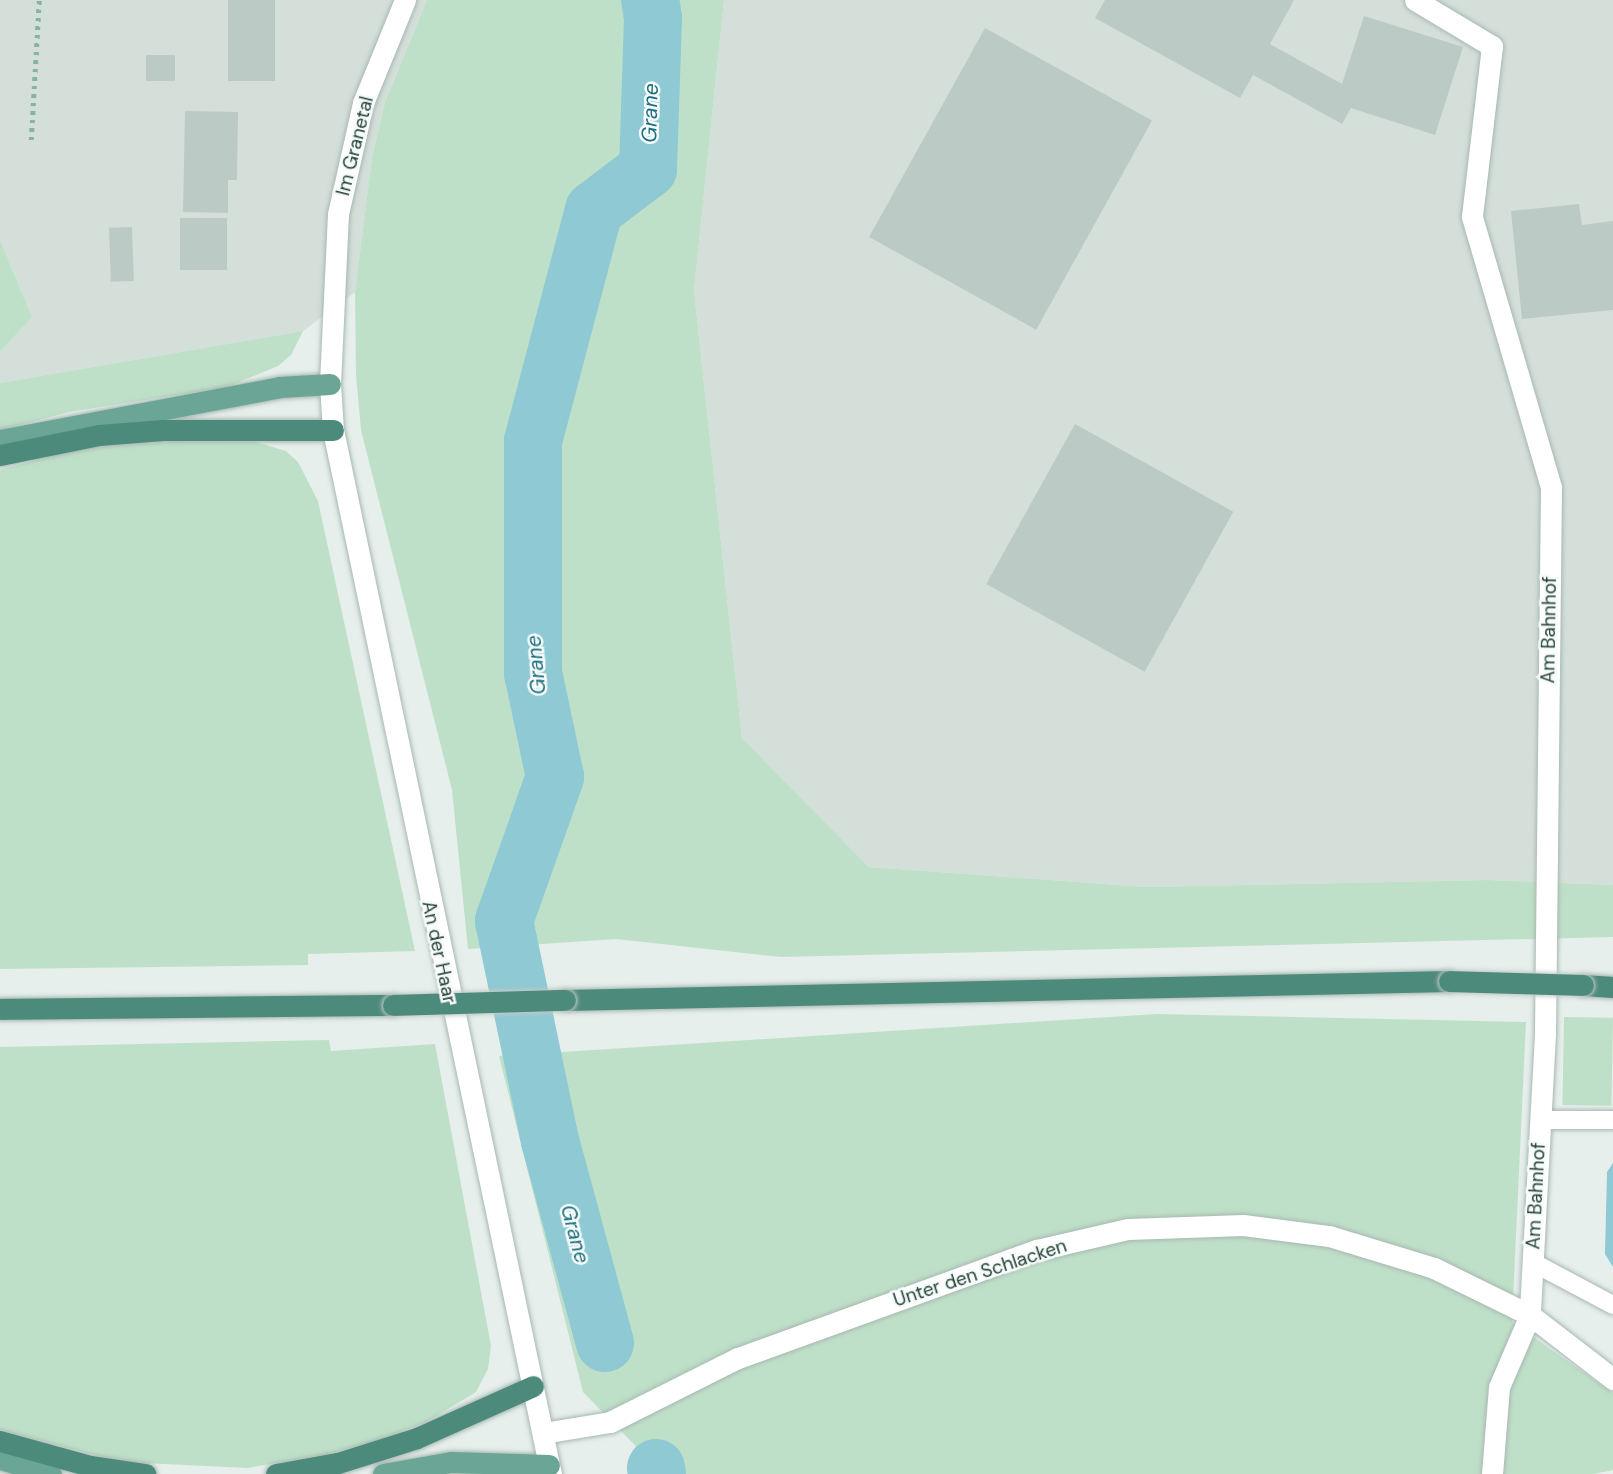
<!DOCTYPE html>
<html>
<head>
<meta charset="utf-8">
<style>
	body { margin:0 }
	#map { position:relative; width:1613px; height:1474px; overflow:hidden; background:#e6efeb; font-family:"DM Sans",sans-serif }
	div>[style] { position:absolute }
	.built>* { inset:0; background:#d4dfda }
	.green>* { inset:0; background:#bfe0c8; transform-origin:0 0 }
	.water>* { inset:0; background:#8ec9d4 }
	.river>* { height:58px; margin:-29px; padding:0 29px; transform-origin:29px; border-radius:29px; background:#8ec9d4 }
	.building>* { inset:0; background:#bbcac4; transform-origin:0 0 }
	.path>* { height:4.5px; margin-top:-2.25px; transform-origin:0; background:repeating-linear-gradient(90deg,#86b3a5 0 3.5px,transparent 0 8.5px) }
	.roads { filter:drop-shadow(0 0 2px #a8b8b2) drop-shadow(0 0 2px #a8b8b2) }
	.service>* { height:18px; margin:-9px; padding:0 9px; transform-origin:9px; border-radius:9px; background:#fff }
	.minor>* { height:21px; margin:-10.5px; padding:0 10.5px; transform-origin:10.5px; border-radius:10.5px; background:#fff }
	.tertiary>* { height:21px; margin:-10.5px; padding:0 10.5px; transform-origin:10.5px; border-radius:10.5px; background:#fff }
	.primary>* { height:21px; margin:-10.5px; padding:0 10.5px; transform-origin:10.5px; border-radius:10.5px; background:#6aa596 }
	.trunk>* { height:21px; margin:-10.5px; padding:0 10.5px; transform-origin:10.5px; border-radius:10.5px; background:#4c8a7c }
	.bridges { filter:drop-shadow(0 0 2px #c2cac8) drop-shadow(0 0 2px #c2cac8) }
	.trunk-bridge>* { height:21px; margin:-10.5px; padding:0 10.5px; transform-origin:10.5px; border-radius:10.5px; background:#4c8a7c }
	span { translate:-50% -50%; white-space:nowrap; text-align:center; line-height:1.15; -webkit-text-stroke:5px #f7fbf9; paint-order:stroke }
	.street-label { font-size:19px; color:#24423a }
	.water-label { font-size:21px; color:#1c6f80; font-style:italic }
</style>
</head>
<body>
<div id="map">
	<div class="built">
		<i style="clip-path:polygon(0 0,427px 0,385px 102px,372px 157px,355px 292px,303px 331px,0 383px,0 352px,32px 317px,0 240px)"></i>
		<i style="clip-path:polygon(724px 0,1613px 0,1613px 885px,1488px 880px,1146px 887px,869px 867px,742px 738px,694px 290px)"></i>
	</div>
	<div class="green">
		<i style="clip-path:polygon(427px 0,724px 0,694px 290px,742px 738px,869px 867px,1146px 887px,1488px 880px,1613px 885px,1613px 937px,781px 957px,616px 939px,468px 949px,452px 790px,361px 430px,356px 375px,355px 292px,372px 157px,385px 102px)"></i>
		<i style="clip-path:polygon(0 240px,32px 317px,0 352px)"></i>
		<i style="clip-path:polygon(303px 331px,291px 355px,278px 366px,227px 387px,69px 412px,0 430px,0 383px)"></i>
		<i style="clip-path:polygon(256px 442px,286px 451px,298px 462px,318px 501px,415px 951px,308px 954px,308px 965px,0 969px,0 470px,80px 448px,170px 441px)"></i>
		<i style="clip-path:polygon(1157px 1014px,1526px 1022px,1512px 1322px,1613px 1393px,1613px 1470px,1594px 1474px,663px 1474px,583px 1392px,499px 1056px)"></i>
		<i style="left:1564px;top:1017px;width:49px;height:88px;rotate:1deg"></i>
		<i style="clip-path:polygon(329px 1040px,331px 1051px,435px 1044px,491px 1346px,488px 1369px,476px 1392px,428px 1421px,382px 1439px,325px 1455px,247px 1468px,122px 1462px,0 1430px,0 1047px)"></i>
	</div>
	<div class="water">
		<i style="clip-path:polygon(1613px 1163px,1613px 1267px,1605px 1254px,1607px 1172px)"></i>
	</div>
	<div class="river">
		<i style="left:605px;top:1343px;width:209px;rotate:-105.2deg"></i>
		<i style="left:550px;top:1141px;width:225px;rotate:-101.8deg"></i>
		<i style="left:504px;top:921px;width:153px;rotate:-70.5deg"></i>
		<i style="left:555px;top:777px;width:106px;rotate:-101.9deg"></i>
		<i style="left:533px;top:673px;width:232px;rotate:-90deg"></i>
		<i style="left:533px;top:441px;width:239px;rotate:-75.2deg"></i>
		<i style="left:594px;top:210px;width:68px;rotate:-37.2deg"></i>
		<i style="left:648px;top:169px;width:151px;rotate:-88.1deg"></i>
		<i style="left:653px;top:18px;width:18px;rotate:-99deg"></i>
		<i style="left:656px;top:1468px;width:6px;rotate:81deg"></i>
	</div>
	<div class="building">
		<i style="left:228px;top:0;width:47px;height:81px"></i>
		<i style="clip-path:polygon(1105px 0,1294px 0,1270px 44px,1342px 84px,1364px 16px,1463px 47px,1435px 135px,1351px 108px,1342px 124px,1253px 75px,1240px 98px,1095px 18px)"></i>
		<i style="left:985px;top:28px;width:191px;height:239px;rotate:29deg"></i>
		<i style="left:146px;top:55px;width:29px;height:26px"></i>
		<i style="clip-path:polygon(185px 111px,238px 112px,237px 180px,228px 180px,228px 213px,183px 212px)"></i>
		<i style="clip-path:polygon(1579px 204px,1582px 225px,1613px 221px,1613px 310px,1522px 319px,1511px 211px)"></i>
		<i style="left:180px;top:218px;width:47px;height:52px"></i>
		<i style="left:132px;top:227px;width:54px;height:23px;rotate:88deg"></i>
		<i style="left:1075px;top:424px;width:181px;height:183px;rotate:29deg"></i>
	</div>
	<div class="path">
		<i style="left:31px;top:140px;width:140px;rotate:-86.7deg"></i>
	</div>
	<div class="roads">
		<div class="service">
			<i style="left:1540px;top:1120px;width:73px"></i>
			<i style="left:1532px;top:1262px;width:92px;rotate:28deg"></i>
		</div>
		<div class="minor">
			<i style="left:1415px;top:0;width:90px;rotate:30.9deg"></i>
			<i style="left:1492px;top:46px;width:172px;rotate:96.7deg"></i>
			<i style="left:1472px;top:217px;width:281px;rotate:73.7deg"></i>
			<i style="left:1551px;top:487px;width:547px;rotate:90.63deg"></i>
			<i style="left:1545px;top:1034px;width:281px;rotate:93.1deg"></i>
			<i style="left:1530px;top:1315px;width:78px;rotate:113.3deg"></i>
			<i style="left:1499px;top:1387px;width:87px;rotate:94.6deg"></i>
			<i style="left:543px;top:1433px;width:68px;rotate:-9.3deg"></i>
			<i style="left:610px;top:1422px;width:143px;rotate:-26.6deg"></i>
			<i style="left:738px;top:1358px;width:318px;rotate:-19.9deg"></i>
			<i style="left:1037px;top:1250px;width:93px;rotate:-13deg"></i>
			<i style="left:1128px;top:1229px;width:115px;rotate:-2deg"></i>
			<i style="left:1243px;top:1225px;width:87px;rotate:7.3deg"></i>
			<i style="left:1329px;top:1236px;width:110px;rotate:16.9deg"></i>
			<i style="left:1434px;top:1268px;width:107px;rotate:26.1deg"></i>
			<i style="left:1530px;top:1315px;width:105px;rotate:37.6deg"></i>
		</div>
		<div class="tertiary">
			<i style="left:405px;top:0;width:111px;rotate:112.2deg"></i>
			<i style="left:363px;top:103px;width:114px;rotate:102.7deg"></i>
			<i style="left:338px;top:214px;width:170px;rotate:92.7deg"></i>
			<i style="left:330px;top:384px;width:46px;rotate:86.3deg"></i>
			<i style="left:333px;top:430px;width:1067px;rotate:78.21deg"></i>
		</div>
		<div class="primary">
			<i style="left:0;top:440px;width:285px;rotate:-10.7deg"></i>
			<i style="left:280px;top:387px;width:50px;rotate:-3.4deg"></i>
			<i style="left:0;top:1459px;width:53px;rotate:16.4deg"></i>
			<i style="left:383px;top:1474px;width:69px;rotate:-10deg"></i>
			<i style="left:451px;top:1462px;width:98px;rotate:1.8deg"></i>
		</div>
		<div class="trunk">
			<i style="left:0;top:455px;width:101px;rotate:-11.4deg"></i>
			<i style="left:99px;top:435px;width:64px;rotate:-4.5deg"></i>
			<i style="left:163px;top:430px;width:170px"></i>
			<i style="left:1583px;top:985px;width:30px;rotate:4deg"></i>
			<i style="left:565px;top:1000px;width:884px;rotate:-1.23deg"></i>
			<i style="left:0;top:1009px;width:393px;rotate:-0.6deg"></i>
			<i style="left:0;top:1441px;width:93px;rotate:15.5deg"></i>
			<i style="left:90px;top:1466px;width:56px;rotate:8.3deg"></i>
			<i style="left:276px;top:1474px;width:63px;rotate:-10.1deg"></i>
			<i style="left:338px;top:1463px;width:83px;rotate:-17.6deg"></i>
			<i style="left:417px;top:1438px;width:127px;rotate:-24.1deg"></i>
		</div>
	</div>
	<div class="bridges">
		<div class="trunk-bridge">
			<i style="left:1449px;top:981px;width:134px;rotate:1.7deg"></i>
			<i style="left:393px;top:1005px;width:172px;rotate:-1.7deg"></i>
		</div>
	</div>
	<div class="street-label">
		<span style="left:355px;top:146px;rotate:-76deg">Im Granetal</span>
		<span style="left:1549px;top:630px;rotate:-89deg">Am Bahnhof</span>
		<span style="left:439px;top:952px;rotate:78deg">An der Haar</span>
		<span style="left:1536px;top:1196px;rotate:-87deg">Am Bahnhof</span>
		<span style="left:980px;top:1273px;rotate:-18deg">Unter den Schlacken</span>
	</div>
	<div class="water-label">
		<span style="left:650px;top:113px;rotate:-88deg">Grane</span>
		<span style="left:536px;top:665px;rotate:-95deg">Grane</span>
		<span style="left:575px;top:1234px;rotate:75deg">Grane</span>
	</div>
</div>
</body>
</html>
